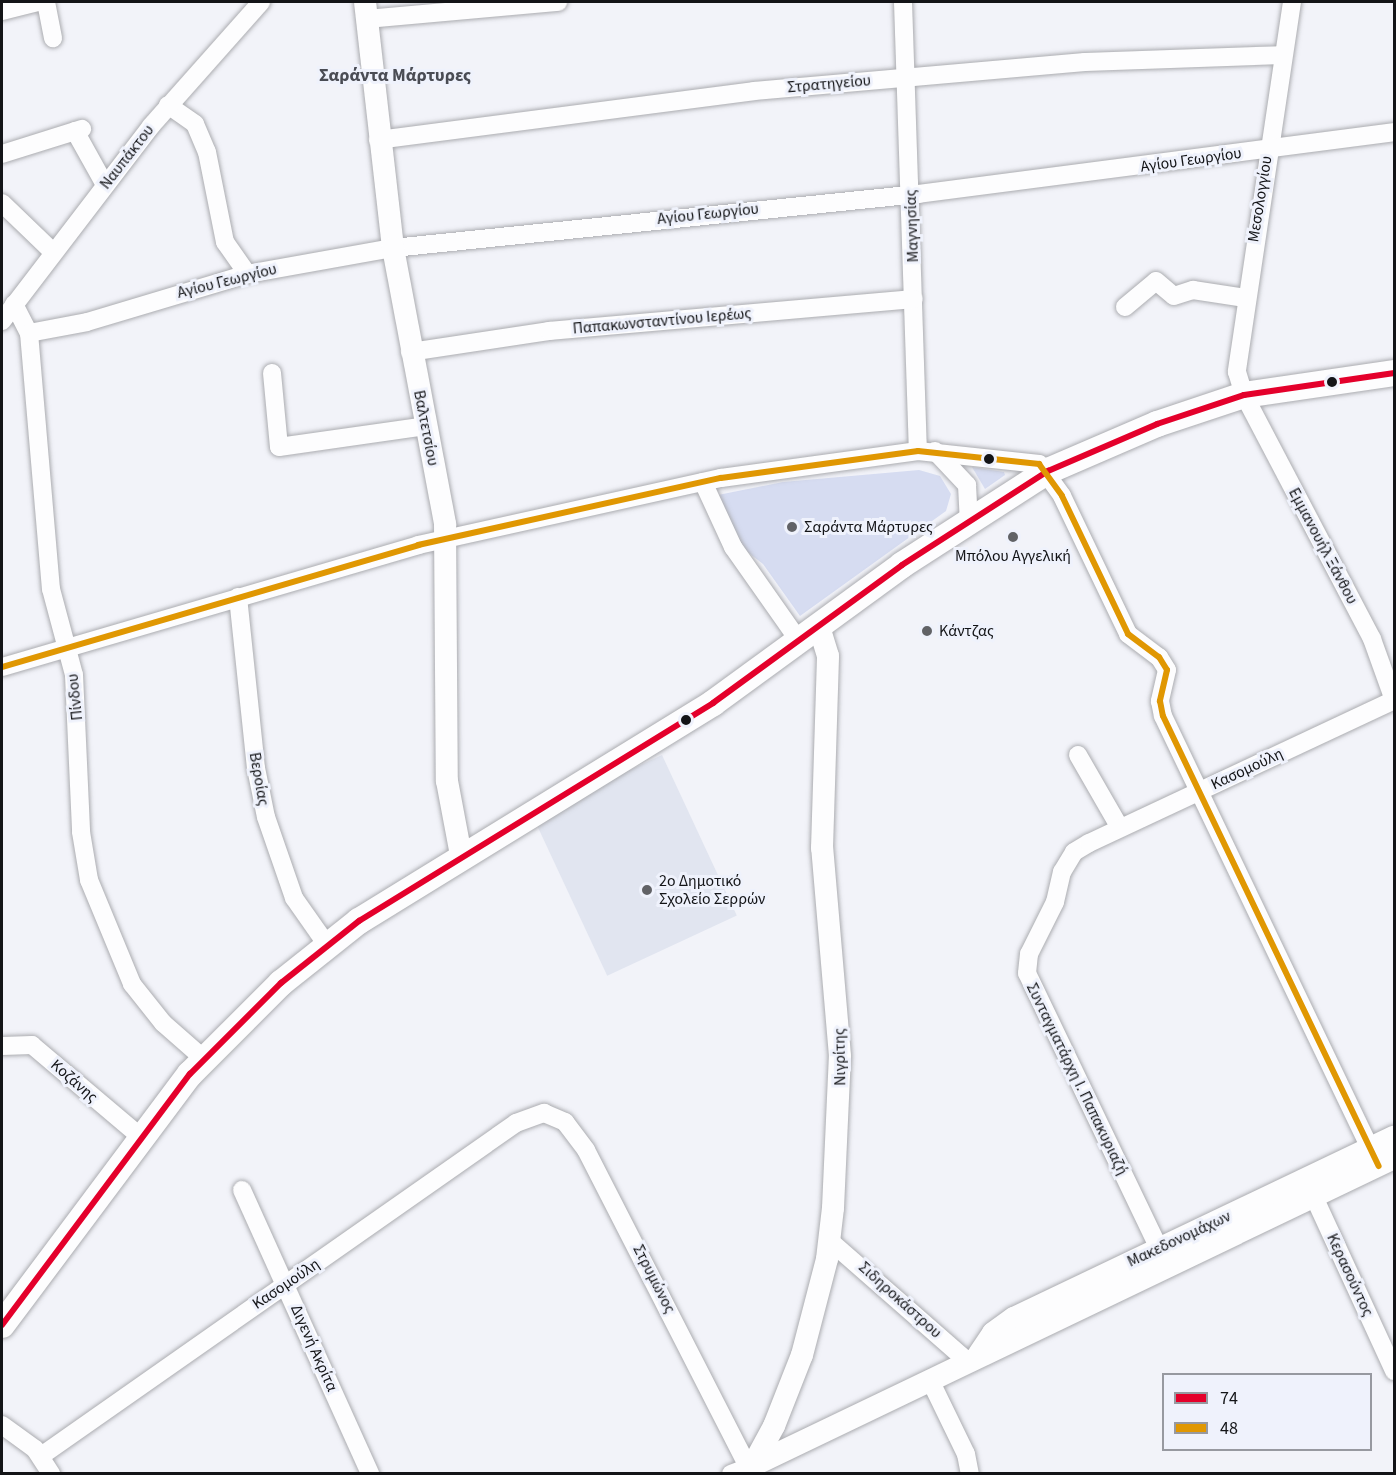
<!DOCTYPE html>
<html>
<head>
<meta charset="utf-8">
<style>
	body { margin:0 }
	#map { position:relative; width:1396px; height:1475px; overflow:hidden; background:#f2f3f9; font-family:"Source Sans 3",sans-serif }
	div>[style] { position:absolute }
	.built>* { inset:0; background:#e1e5f0; transform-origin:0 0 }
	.green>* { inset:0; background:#d6dcf1 }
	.roads { filter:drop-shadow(0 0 2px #abacb0) drop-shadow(0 0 2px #abacb0) }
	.minor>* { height:18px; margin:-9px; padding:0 9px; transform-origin:9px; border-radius:9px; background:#fdfdfe }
	.tertiary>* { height:22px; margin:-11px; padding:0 11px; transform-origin:11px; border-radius:11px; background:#fdfdfe }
	.secondary>* { height:26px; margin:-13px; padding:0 13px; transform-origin:13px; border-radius:13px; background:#fdfdfe }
	.bus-1>* { height:6px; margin:-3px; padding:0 3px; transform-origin:3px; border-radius:3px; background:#e4002b }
	.bus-2>* { height:6px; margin:-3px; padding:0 3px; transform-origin:3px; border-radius:3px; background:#e09702 }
	.dots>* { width:16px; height:16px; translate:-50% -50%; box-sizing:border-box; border:3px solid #eff2fc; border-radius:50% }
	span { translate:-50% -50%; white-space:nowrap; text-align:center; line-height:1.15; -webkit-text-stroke:6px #eff2fc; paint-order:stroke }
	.street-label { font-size:16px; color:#131417 }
	.poi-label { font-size:16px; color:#131417 }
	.left { translate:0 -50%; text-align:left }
	.neighbourhood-label { font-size:18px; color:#4a4c54; font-weight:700 }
	.frame { position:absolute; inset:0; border:3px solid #131417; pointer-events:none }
	.legend { position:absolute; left:1162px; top:1373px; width:210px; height:78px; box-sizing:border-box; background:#eff2fc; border:2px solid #9799a0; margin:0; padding:8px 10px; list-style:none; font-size:18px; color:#131417 }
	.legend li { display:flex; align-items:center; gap:12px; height:30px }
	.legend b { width:30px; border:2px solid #9799a0 }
</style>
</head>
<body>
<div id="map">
	<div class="built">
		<i style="left:662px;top:755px;width:177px;height:143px;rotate:65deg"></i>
	</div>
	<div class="green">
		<i style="clip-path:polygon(972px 467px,1004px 472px,1005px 475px,985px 489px)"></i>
		<i style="clip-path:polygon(919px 470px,940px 476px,951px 494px,946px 511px,800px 616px,763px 564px,745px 550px,713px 496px,783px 482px)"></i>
	</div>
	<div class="roads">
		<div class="minor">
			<i style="left:46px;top:2px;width:37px;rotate:79deg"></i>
			<i style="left:903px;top:2px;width:449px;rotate:88.1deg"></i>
			<i style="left:1292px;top:2px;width:374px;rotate:98.5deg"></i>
			<i style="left:1237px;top:372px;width:24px;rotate:73deg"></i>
			<i style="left:1244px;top:395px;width:276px;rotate:62.3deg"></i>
			<i style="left:1372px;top:639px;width:65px;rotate:70.2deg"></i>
			<i style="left:2px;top:11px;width:36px;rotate:-14deg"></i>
			<i style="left:367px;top:19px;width:192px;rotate:-5.1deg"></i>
			<i style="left:168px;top:105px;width:33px;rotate:35deg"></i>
			<i style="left:195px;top:124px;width:30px;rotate:67deg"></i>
			<i style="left:207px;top:152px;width:92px;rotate:78.7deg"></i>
			<i style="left:225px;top:242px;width:39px;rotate:55deg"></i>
			<i style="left:75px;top:131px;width:62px;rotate:60.9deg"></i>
			<i style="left:378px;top:140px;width:379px;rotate:-7.4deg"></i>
			<i style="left:754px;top:91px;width:332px;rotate:-5deg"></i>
			<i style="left:1085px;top:62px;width:197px;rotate:-2deg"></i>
			<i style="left:2px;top:154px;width:84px;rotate:-17.4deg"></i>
			<i style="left:2px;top:203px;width:71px;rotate:43.9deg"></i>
			<i style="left:14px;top:304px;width:33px;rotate:63deg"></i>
			<i style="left:29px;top:333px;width:257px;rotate:85.1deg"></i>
			<i style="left:51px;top:589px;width:89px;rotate:75deg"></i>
			<i style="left:74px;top:675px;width:157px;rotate:87.4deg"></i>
			<i style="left:81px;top:832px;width:49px;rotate:80.5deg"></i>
			<i style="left:89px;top:880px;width:113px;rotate:67.5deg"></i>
			<i style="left:132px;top:984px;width:50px;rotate:51.5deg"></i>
			<i style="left:163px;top:1023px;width:53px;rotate:41.2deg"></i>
			<i style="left:1125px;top:307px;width:40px;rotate:-40deg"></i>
			<i style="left:1156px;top:281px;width:23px;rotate:40deg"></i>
			<i style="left:1174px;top:296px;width:20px;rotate:-18deg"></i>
			<i style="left:1193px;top:290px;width:53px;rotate:8.7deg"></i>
			<i style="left:2px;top:321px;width:245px;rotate:-52.6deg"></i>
			<i style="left:151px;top:126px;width:166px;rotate:-48.4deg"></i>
			<i style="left:29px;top:333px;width:59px;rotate:-10.7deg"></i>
			<i style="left:87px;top:322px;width:167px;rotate:-16.7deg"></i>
			<i style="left:247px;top:274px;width:148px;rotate:-10.1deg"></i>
			<i style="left:393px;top:248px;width:528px;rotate:-5.87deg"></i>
			<i style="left:918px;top:194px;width:480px;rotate:-7.4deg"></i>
			<i style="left:410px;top:352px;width:141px;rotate:-8.6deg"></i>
			<i style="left:549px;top:331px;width:366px;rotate:-5deg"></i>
			<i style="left:272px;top:373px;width:74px;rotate:84.6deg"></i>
			<i style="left:279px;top:447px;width:148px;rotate:-8.1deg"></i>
			<i style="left:935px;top:451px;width:47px;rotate:46.7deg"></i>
			<i style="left:967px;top:485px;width:36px;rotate:87deg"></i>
			<i style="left:703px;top:482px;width:72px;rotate:65.2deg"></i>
			<i style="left:733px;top:547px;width:115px;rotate:54.9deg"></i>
			<i style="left:238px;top:597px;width:172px;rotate:84deg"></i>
			<i style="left:256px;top:768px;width:50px;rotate:78.5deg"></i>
			<i style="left:266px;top:817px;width:86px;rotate:70.9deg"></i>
			<i style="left:294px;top:898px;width:57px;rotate:54.9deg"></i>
			<i style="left:2px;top:667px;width:434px;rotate:-16.3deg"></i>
			<i style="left:418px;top:545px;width:310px;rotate:-12.5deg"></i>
			<i style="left:721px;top:478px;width:199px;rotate:-7.8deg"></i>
			<i style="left:918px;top:451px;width:122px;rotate:6.1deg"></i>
			<i style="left:1039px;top:464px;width:39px;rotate:54deg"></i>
			<i style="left:1062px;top:496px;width:153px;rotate:64.4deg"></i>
			<i style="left:1128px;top:634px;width:39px;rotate:37deg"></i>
			<i style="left:1159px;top:657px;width:15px;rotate:58deg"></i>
			<i style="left:1167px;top:670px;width:32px;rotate:103deg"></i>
			<i style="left:1160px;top:701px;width:15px;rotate:79deg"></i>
			<i style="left:1163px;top:716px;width:492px;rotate:64.4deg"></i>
			<i style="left:1078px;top:755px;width:84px;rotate:60.1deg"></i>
			<i style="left:2px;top:1046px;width:30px;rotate:-2deg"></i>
			<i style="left:32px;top:1045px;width:143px;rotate:40.2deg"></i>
			<i style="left:1309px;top:1186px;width:204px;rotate:65.3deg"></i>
			<i style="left:242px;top:1190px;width:312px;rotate:65.7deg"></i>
			<i style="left:830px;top:1241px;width:182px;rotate:41.2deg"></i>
			<i style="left:1165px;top:1261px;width:319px;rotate:-115.6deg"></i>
			<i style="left:1027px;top:973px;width:19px;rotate:-84deg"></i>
			<i style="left:1029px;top:954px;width:58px;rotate:-63.4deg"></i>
			<i style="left:1055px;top:902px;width:31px;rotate:-77deg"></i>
			<i style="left:1062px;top:872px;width:23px;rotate:-59deg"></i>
			<i style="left:1074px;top:852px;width:17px;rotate:-31deg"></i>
			<i style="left:1089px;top:843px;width:337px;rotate:-25.1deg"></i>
			<i style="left:930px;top:1380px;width:82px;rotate:64.1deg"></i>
			<i style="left:966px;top:1454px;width:20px;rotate:79deg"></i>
			<i style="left:2px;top:1425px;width:41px;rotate:36deg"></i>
			<i style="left:35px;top:1449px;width:30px;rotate:57deg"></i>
			<i style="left:41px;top:1456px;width:580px;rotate:-35.03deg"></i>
			<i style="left:516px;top:1123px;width:30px;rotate:-20deg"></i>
			<i style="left:544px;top:1113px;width:23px;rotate:23deg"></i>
			<i style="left:565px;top:1122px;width:35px;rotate:53deg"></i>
			<i style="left:586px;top:1150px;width:364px;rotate:62.9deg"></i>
			<i style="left:731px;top:1474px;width:19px;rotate:-21deg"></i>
		</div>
		<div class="tertiary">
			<i style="left:365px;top:2px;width:248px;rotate:83.5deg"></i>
			<i style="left:393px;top:248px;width:281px;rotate:79.3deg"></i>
			<i style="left:445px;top:524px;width:257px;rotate:89.6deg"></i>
			<i style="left:447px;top:781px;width:75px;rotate:79.3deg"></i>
			<i style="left:979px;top:1354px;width:25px;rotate:-56deg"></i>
			<i style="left:993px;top:1333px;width:26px;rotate:-36deg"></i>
			<i style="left:1014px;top:1318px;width:421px;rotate:-25.5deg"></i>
			<i style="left:756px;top:1464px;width:708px;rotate:-25.62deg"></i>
			<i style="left:748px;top:1474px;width:55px;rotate:-61.6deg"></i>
			<i style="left:774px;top:1426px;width:76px;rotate:-68.5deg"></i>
			<i style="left:802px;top:1355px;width:99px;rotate:-75.4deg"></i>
			<i style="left:827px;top:1259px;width:51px;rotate:-83.3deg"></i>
			<i style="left:833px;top:1208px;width:152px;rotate:-87.4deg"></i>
			<i style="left:840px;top:1056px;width:209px;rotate:-94.9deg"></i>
			<i style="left:822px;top:848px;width:192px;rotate:-88.2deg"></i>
			<i style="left:828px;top:656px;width:31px;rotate:-107deg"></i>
		</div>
		<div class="secondary">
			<i style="left:2px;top:1325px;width:314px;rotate:-53.2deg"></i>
			<i style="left:190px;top:1074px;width:129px;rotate:-45deg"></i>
			<i style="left:281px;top:983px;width:100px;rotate:-38.5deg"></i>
			<i style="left:359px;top:921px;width:416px;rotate:-31.6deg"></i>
			<i style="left:713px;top:703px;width:234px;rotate:-36.1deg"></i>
			<i style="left:902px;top:565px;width:174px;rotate:-32.8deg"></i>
			<i style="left:1048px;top:471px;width:119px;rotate:-23.3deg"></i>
			<i style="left:1157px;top:424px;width:92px;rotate:-18.4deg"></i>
			<i style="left:1244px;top:395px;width:152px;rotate:-8.3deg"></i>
		</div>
	</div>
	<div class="bus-1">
		<i style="left:2px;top:1325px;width:314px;rotate:-53.2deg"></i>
		<i style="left:190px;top:1074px;width:129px;rotate:-45deg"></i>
		<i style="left:281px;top:983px;width:100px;rotate:-38.5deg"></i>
		<i style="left:359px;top:921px;width:416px;rotate:-31.6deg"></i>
		<i style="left:713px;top:703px;width:234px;rotate:-36.1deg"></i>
		<i style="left:902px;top:565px;width:174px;rotate:-32.8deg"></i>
		<i style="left:1048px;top:471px;width:119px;rotate:-23.3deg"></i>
		<i style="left:1157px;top:424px;width:92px;rotate:-18.4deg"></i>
		<i style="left:1244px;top:395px;width:152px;rotate:-8.3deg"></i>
	</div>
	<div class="bus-2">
		<i style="left:2px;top:667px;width:434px;rotate:-16.3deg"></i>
		<i style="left:418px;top:545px;width:310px;rotate:-12.5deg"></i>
		<i style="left:721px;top:478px;width:199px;rotate:-7.8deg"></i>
		<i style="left:918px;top:451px;width:122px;rotate:6.1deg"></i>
		<i style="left:1039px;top:464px;width:39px;rotate:54deg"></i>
		<i style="left:1062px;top:496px;width:153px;rotate:64.4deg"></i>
		<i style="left:1128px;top:634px;width:39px;rotate:37deg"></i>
		<i style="left:1159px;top:657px;width:15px;rotate:58deg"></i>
		<i style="left:1167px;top:670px;width:32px;rotate:103deg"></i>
		<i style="left:1160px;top:701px;width:15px;rotate:79deg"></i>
		<i style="left:1163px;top:716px;width:499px;rotate:64.4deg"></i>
	</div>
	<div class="dots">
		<i style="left:1332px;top:382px;background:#131417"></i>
		<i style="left:989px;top:459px;background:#131417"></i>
		<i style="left:792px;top:527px;background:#616266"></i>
		<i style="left:1013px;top:537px;background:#616266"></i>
		<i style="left:927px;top:631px;background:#616266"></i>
		<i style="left:686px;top:720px;background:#131417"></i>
		<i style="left:647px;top:890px;background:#616266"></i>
	</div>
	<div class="street-label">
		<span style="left:829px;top:84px;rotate:-5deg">Στρατηγείου</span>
		<span style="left:127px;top:157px;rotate:-52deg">Ναυπάκτου</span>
		<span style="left:1191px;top:160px;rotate:-8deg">Αγίου Γεωργίου</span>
		<span style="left:1260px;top:199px;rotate:-81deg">Μεσολογγίου</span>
		<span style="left:708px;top:214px;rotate:-6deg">Αγίου Γεωργίου</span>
		<span style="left:912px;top:226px;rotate:-92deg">Μαγνησίας</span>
		<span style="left:227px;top:281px;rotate:-14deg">Αγίου Γεωργίου</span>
		<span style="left:662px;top:321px;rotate:-5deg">Παπακωνσταντίνου Ιερέως</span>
		<span style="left:426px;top:428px;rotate:79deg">Βαλτετσίου</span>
		<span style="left:1323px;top:546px;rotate:62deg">Εμμανουήλ Ξάνθου</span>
		<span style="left:75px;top:697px;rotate:-96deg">Πίνδου</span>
		<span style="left:1247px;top:769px;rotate:-25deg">Κασομούλη</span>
		<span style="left:259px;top:779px;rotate:80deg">Βεροίας</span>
		<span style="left:840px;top:1057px;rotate:-91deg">Νιγρίτης</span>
		<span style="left:1077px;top:1079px;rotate:64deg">Συνταγματάρχη Ι. Παπακυριαζή</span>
		<span style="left:74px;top:1081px;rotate:41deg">Κοζάνης</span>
		<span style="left:1179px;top:1239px;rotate:-25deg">Μακεδονομάχων</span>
		<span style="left:1350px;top:1275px;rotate:65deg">Κερασούντος</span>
		<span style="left:654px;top:1279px;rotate:63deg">Στρυμώνος</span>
		<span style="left:286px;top:1284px;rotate:-34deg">Κασομούλη</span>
		<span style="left:900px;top:1300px;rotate:42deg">Σιδηροκάστρου</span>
		<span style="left:314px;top:1348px;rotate:66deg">Διγενή Ακρίτα</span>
	</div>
	<div class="poi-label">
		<span class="left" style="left:804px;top:527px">Σαράντα Μάρτυρες</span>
		<span style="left:1013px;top:556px">Μπόλου Αγγελική</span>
		<span class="left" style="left:939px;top:631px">Κάντζας</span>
		<span class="left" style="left:659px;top:890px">2ο Δημοτικό<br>Σχολείο Σερρών</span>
	</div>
	<div class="neighbourhood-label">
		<span style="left:395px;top:76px">Σαράντα Μάρτυρες</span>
	</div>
	<div class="frame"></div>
	<ul class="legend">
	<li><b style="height:8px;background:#e4002b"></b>74</li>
	<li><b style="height:8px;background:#e09702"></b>48</li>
	</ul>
</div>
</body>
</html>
